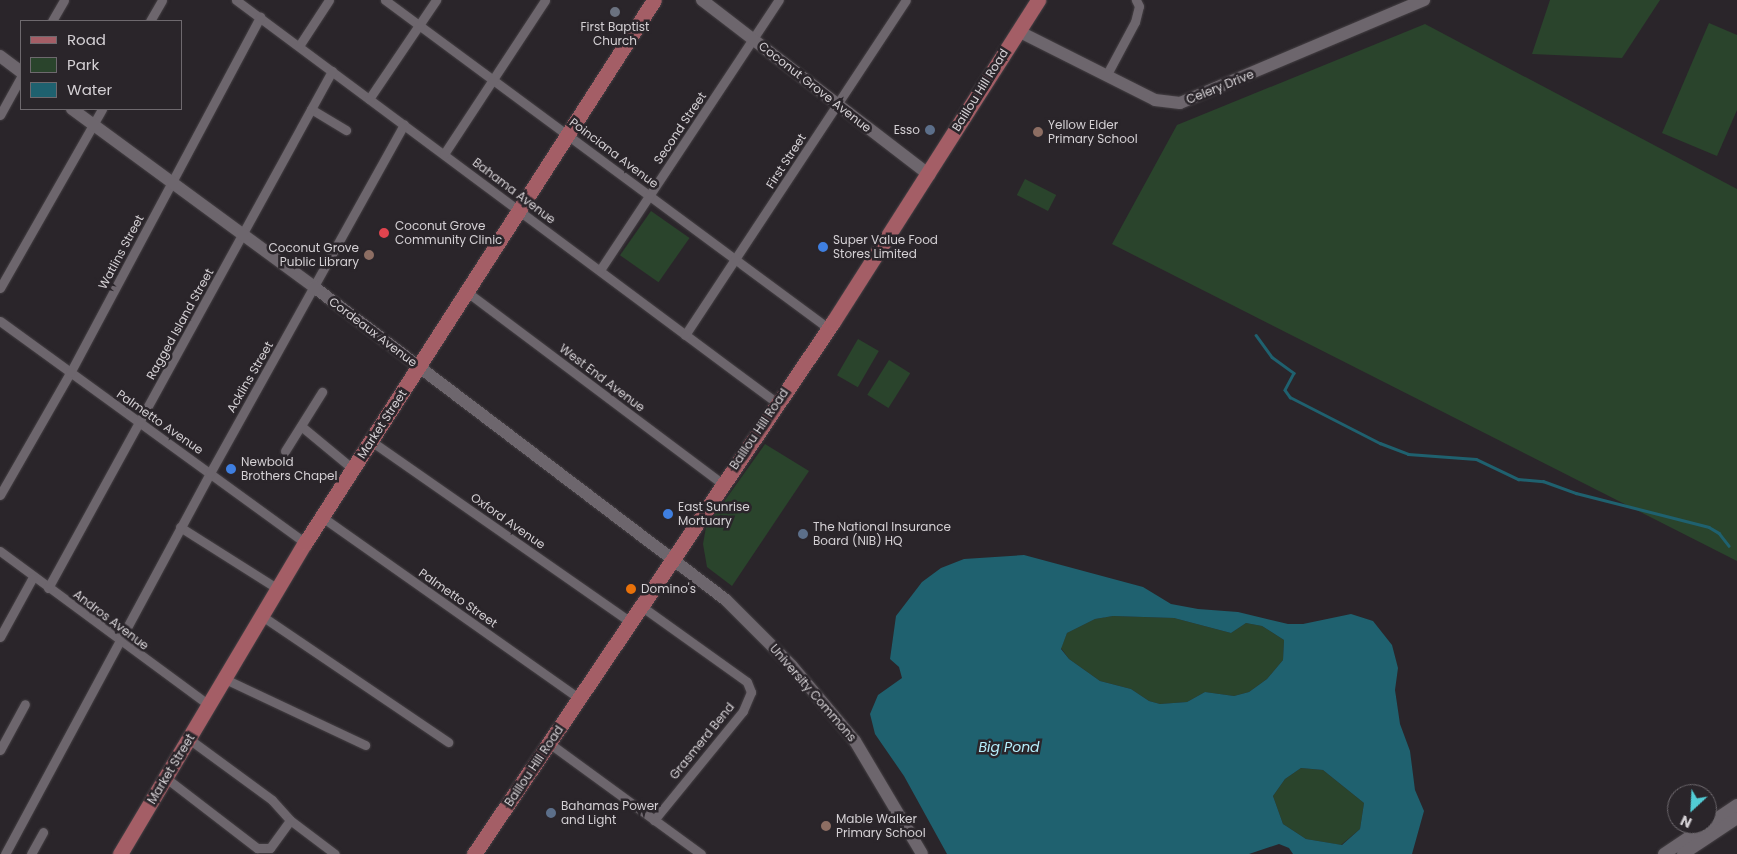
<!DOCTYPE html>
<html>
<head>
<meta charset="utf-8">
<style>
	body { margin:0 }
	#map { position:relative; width:1737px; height:854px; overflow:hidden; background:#2a252a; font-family:Poppins,sans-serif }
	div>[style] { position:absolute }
	.green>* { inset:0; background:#2a442c; transform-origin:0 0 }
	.water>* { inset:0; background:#1f616f }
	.stream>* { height:2.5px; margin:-1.25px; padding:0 1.25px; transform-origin:1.25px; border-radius:1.25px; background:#1f616f }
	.roads { filter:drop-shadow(0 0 1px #454044) drop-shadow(0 0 1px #454044) }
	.street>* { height:9px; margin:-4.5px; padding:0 4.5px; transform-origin:4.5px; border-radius:4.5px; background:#6d666d }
	.secondary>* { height:12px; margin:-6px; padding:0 6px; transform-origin:6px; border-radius:6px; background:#6d666d }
	.primary>* { height:15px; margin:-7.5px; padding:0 7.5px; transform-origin:7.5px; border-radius:7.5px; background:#a45e66 }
	.dots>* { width:14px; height:14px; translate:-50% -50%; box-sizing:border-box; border:2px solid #2a252a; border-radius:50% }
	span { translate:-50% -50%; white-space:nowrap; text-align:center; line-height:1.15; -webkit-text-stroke:5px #2a252a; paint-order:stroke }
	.poi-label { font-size:12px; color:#d4d0d4 }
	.left { translate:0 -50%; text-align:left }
	.right { translate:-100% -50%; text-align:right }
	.street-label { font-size:12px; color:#d4d0d4 }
	.water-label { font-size:14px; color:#b7effc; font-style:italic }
	.legend { position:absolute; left:20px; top:20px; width:162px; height:90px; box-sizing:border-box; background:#2a252a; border:1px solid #6e696e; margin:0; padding:6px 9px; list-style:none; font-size:15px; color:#d4d0d4 }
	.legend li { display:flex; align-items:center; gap:10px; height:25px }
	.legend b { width:25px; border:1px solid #6e696e }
	.north { position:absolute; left:1667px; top:784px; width:50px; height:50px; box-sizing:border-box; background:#2a252a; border:1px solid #6e696e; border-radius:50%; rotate:205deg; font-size:14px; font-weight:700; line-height:20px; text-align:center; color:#d4d0d4 }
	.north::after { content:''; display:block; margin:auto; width:18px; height:22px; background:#52ccd5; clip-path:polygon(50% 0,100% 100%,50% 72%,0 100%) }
</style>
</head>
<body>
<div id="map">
	<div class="green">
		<i style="clip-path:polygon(1550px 0,1660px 0,1622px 58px,1532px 54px)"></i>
		<i style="clip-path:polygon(1709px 23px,1737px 35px,1737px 110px,1717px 156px,1662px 133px)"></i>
		<i style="clip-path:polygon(1425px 24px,1737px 189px,1737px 561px,1112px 244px,1177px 125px)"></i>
		<i style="left:1025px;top:179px;width:35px;height:18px;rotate:27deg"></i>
		<i style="left:651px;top:211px;width:47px;height:54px;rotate:35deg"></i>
		<i style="left:858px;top:339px;width:24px;height:42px;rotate:30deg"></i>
		<i style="left:889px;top:360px;width:25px;height:41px;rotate:32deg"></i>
		<i style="clip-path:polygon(765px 444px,809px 471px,732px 586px,707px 567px,703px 544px,706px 527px)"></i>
		<i style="clip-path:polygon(1113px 616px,1174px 618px,1231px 633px,1246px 623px,1262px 626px,1284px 640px,1283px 660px,1267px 679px,1249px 692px,1234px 696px,1205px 692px,1187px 702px,1160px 704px,1149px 701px,1131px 689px,1100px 681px,1069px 659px,1061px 648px,1067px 633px,1095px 619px)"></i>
		<i style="clip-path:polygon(1301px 768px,1323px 770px,1364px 803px,1360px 829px,1341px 845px,1306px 839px,1283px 824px,1273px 796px,1285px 779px)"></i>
	</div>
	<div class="water">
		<i style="clip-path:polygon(evenodd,1024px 555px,1143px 587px,1171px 604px,1198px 609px,1238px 612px,1288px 624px,1303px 624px,1351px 614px,1373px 621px,1392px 645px,1398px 668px,1395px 690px,1400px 724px,1410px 751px,1415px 790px,1424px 811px,1412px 854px,1293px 854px,1289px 848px,1279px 844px,1249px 854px,947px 854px,904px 776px,875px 734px,870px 714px,878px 695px,902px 678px,899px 667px,890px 659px,896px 616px,922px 582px,941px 568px,964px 559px,1024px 555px,1113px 616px,1174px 618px,1231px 633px,1246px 623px,1262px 626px,1284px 640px,1283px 660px,1267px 679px,1249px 692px,1234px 696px,1205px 692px,1187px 702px,1160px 704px,1149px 701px,1131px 689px,1100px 681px,1069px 659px,1061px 649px,1067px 633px,1095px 619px,1113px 616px,1024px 555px,1301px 768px,1323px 770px,1364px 803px,1360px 829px,1342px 845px,1306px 839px,1283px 824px,1273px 796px,1285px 779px,1301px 768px)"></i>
	</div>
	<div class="stream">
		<i style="left:1256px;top:335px;width:27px;rotate:54deg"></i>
		<i style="left:1272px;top:357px;width:27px;rotate:36deg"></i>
		<i style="left:1294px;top:373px;width:19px;rotate:118deg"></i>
		<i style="left:1285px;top:390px;width:9px;rotate:54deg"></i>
		<i style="left:1290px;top:397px;width:101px;rotate:27.1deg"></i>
		<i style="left:1380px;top:443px;width:30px;rotate:21deg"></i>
		<i style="left:1408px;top:454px;width:68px;rotate:4.2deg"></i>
		<i style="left:1476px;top:459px;width:47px;rotate:25.5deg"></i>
		<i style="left:1518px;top:479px;width:25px;rotate:5deg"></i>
		<i style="left:1543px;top:481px;width:35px;rotate:20deg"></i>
		<i style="left:1576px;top:493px;width:137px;rotate:14.3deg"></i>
		<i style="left:1709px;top:527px;width:12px;rotate:31deg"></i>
		<i style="left:1719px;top:533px;width:16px;rotate:52deg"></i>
	</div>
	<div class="roads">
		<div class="street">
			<i style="left:236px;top:0;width:675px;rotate:36.68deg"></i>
			<i style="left:385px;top:0;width:551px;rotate:36.52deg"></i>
			<i style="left:52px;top:21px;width:24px;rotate:-60deg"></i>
			<i style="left:150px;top:21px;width:24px;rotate:-60deg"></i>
			<i style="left:299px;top:46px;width:55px;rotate:-56.9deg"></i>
			<i style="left:1106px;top:76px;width:61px;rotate:-61.8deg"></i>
			<i style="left:1135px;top:22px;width:16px;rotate:-76deg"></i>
			<i style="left:1139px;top:6px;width:7px;rotate:-117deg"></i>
			<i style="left:369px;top:99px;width:120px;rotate:-55.9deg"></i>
			<i style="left:311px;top:109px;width:41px;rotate:31deg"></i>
			<i style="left:0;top:115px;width:43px;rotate:-61.1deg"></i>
			<i style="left:444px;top:154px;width:184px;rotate:-56.7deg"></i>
			<i style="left:600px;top:270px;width:324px;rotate:-56.5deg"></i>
			<i style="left:0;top:288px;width:206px;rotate:-60.3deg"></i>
			<i style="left:467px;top:292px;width:320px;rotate:36.9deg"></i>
			<i style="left:0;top:321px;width:377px;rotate:36deg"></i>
			<i style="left:685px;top:335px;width:401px;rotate:-56.6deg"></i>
			<i style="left:301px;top:426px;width:67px;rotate:39.6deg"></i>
			<i style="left:371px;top:441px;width:316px;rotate:34.9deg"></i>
			<i style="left:285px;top:451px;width:70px;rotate:-57.9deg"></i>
			<i style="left:0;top:495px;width:141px;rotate:-60.2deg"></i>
			<i style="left:70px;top:373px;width:404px;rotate:-61.9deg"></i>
			<i style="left:322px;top:517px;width:316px;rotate:35.2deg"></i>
			<i style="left:180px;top:527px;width:116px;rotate:32.3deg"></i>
			<i style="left:0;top:551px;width:261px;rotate:36.4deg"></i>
			<i style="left:48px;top:588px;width:590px;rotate:-61.22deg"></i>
			<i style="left:641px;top:606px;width:130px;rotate:35.6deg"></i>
			<i style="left:747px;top:682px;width:11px;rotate:68deg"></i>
			<i style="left:751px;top:692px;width:21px;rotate:113deg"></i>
			<i style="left:743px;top:711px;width:141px;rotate:129.2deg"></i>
			<i style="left:262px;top:616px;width:225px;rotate:34.1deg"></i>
			<i style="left:0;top:637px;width:68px;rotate:-61.2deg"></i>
			<i style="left:225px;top:679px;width:155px;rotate:25.2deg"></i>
			<i style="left:189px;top:739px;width:103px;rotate:36.3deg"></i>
			<i style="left:272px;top:800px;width:27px;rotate:48deg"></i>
			<i style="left:290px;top:820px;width:56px;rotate:37.1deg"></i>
			<i style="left:549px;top:743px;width:188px;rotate:36.1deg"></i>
			<i style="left:0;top:750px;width:52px;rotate:-61.5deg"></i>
			<i style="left:166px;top:778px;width:115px;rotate:37.6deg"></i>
			<i style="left:257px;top:848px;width:13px"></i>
			<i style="left:270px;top:848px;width:34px;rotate:-54deg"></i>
			<i style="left:5px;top:854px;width:433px;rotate:-61.7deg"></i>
			<i style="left:210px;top:473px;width:399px;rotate:-60.9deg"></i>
			<i style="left:31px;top:854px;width:25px;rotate:-61deg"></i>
		</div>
		<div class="secondary">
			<i style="left:702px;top:0;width:287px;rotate:37.6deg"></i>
			<i style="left:1018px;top:31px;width:153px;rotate:26.7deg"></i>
			<i style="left:1155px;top:100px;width:25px;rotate:7deg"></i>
			<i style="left:1180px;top:103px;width:265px;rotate:-22.9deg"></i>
			<i style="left:0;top:56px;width:26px;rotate:37deg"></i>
			<i style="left:72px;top:109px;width:300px;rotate:36.3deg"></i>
			<i style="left:314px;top:287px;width:517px;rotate:37.22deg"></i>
			<i style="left:726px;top:600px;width:93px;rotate:45deg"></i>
			<i style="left:792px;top:666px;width:98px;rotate:50deg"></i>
			<i style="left:855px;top:741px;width:131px;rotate:59.3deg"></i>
			<i style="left:1664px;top:854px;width:88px;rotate:-33.9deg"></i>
			<i style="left:1683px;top:854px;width:65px;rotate:-33.7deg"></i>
		</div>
		<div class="primary">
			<i style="left:120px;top:854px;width:362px;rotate:-59.3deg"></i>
			<i style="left:305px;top:543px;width:645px;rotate:-57.27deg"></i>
			<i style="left:474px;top:854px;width:642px;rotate:-55.99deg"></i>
			<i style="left:833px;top:322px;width:382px;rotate:-57.5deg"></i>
		</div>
	</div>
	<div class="dots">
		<i style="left:615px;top:12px;background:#6b7280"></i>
		<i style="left:930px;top:130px;background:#5c6f8a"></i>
		<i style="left:1038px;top:132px;background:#8d6e63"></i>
		<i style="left:384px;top:233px;background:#e0444e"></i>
		<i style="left:823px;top:247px;background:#3f7fe0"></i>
		<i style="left:369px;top:255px;background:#8d6e63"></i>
		<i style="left:231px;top:469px;background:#3f7fe0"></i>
		<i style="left:668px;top:514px;background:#3f7fe0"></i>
		<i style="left:803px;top:534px;background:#5c6f8a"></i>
		<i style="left:631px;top:589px;background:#e8710a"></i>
		<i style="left:551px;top:813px;background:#5c6f8a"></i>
		<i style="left:826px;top:826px;background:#8d6e63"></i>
	</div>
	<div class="poi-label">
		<span style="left:615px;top:34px">First Baptist<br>Church</span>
		<span class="left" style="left:1048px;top:132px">Yellow Elder<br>Primary School</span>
		<span class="right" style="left:920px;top:130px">Esso</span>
		<span class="left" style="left:395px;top:233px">Coconut Grove<br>Community Clinic</span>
		<span class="left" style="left:833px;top:247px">Super Value Food<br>Stores Limited</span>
		<span class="right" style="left:359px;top:255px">Coconut Grove<br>Public Library</span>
		<span class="left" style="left:241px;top:469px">Newbold<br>Brothers Chapel</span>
		<span class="left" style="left:678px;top:514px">East Sunrise<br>Mortuary</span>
		<span class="left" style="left:813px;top:534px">The National Insurance<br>Board (NIB) HQ</span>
		<span class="left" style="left:641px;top:589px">Domino's</span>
		<span class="left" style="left:561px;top:813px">Bahamas Power<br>and Light</span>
		<span class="left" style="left:836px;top:826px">Mable Walker<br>Primary School</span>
	</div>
	<div class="street-label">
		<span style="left:815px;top:87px;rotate:38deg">Coconut Grove Avenue</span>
		<span style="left:1220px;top:87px;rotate:-22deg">Celery Drive</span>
		<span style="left:980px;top:90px;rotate:-58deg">Baillou Hill Road</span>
		<span style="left:680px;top:128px;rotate:-56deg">Second Street</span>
		<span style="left:614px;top:153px;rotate:37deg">Poinciana Avenue</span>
		<span style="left:786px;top:161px;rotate:-57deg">First Street</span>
		<span style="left:514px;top:191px;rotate:37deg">Bahama Avenue</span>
		<span style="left:121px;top:252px;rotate:-62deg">Watlins Street</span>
		<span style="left:180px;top:324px;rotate:-61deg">Ragged Island Street</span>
		<span style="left:373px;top:332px;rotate:37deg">Cordeaux Avenue</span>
		<span style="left:250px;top:377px;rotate:-60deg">Acklins Street</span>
		<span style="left:602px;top:378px;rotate:37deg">West End Avenue</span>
		<span style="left:160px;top:422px;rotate:35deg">Palmetto Avenue</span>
		<span style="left:382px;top:424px;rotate:-57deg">Market Street</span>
		<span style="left:759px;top:429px;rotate:-56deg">Baillou Hill Road</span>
		<span style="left:508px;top:521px;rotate:35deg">Oxford Avenue</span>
		<span style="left:458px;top:598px;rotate:35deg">Palmetto Street</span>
		<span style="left:111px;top:620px;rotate:37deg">Andros Avenue</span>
		<span style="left:813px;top:693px;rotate:49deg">University Commons</span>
		<span style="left:702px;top:741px;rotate:-51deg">Grasmerd Bend</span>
		<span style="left:534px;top:766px;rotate:-56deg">Baillou Hill Road</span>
		<span style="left:171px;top:769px;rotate:-59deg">Market Street</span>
	</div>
	<div class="water-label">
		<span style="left:1009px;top:747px">Big Pond</span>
	</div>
	<ul class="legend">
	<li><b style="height:6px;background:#a45e66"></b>Road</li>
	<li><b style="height:14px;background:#2a442c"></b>Park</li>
	<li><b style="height:14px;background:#1f616f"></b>Water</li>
	</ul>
	<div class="north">N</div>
</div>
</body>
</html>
